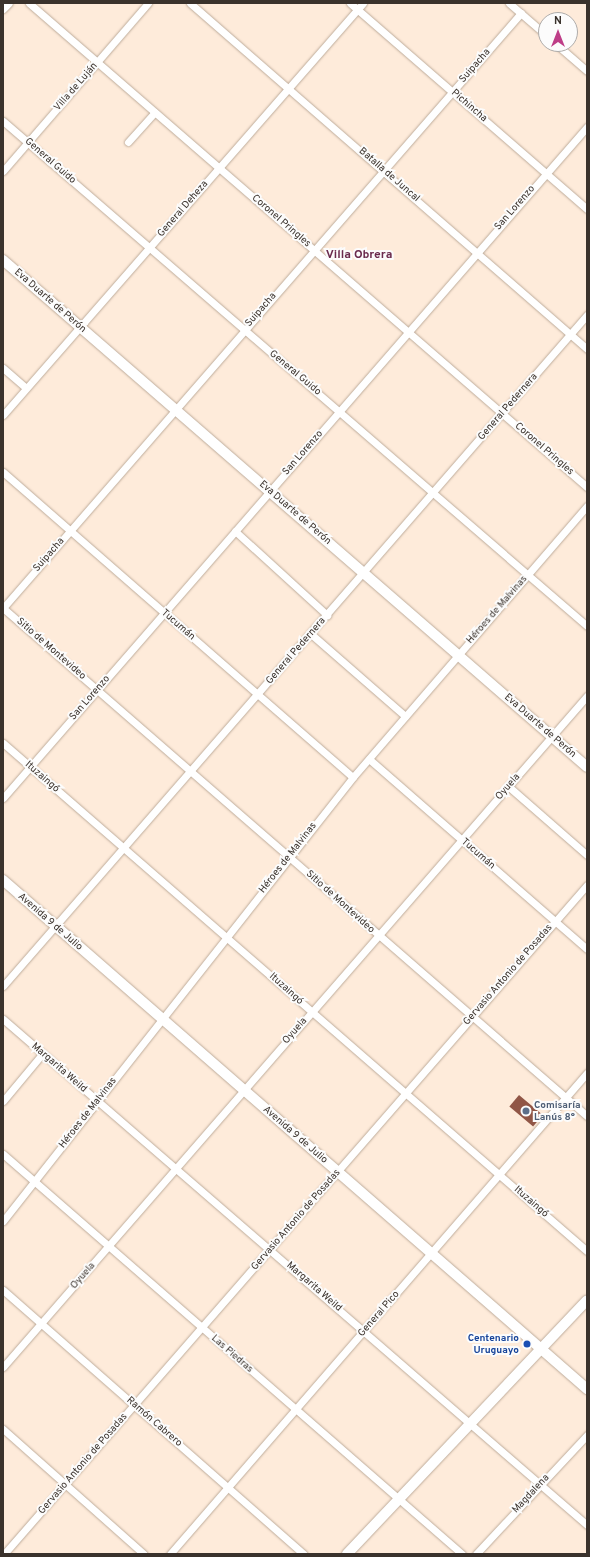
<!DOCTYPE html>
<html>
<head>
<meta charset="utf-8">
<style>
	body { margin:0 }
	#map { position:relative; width:590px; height:1557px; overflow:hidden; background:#feebda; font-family:Overpass,sans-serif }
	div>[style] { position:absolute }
	.building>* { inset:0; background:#915646; transform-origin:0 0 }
	.roads { filter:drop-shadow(0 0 1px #beac9b) drop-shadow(0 0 1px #beac9b) }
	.street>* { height:7px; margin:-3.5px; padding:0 3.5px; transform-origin:3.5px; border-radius:3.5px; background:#fff }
	.secondary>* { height:10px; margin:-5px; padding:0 5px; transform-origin:5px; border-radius:5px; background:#fff }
	.dots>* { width:11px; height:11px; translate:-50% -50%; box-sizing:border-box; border:2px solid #fcfcfc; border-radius:50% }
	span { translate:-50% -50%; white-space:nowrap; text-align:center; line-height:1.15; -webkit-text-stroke:4px #fcfcfc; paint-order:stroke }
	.street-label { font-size:10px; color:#3a322c }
	.service-label { font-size:10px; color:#4e5e75; font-weight:700 }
	.left { translate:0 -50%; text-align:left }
	.transit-label { font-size:10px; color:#164399; font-weight:700 }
	.right { translate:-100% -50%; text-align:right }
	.quarter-label { font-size:12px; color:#6a2a4d; font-weight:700 }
	.frame { position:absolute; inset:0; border:4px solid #3a322c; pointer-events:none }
	.north { position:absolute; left:538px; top:12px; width:40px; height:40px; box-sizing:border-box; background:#fcfcfc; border:1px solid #aeaba9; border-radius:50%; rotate:0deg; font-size:11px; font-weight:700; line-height:16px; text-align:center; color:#3a322c }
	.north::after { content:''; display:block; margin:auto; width:14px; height:18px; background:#be3e88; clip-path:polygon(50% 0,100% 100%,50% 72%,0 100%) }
</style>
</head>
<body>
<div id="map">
	<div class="building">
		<i style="left:519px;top:1095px;width:31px;height:15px;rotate:40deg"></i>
	</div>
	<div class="roads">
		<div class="street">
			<i style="left:29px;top:3px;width:739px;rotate:40.94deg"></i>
			<i style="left:190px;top:3px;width:527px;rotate:41.07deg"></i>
			<i style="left:350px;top:3px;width:314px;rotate:41deg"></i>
			<i style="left:509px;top:3px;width:49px;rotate:40.9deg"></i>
			<i style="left:3px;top:9px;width:8px;rotate:-45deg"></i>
			<i style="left:556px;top:44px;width:41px;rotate:41.1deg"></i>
			<i style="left:3px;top:121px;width:772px;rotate:40.85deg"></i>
			<i style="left:128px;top:142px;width:40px;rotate:-48deg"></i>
			<i style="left:3px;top:171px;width:222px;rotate:-49.2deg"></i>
			<i style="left:3px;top:368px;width:30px;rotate:41deg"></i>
			<i style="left:3px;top:415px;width:547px;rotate:-48.85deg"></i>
			<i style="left:3px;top:472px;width:464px;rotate:41.1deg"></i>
			<i style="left:235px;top:531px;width:125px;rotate:42.4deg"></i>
			<i style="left:3px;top:608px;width:789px;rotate:-48.96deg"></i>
			<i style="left:3px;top:608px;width:774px;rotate:41.02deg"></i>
			<i style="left:311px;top:634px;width:125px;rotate:41.1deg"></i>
			<i style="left:3px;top:743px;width:774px;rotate:41.02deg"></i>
			<i style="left:369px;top:759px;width:289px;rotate:41.1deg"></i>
			<i style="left:508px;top:786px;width:105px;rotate:41.1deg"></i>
			<i style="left:3px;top:798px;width:890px;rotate:-48.97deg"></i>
			<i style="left:3px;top:986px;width:890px;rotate:-48.97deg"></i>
			<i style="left:3px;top:1019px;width:773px;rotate:40.91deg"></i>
			<i style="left:3px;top:1101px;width:62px;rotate:-50.2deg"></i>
			<i style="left:3px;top:1154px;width:609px;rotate:41.07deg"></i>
			<i style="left:3px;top:1221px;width:565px;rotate:-51.75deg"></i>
			<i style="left:353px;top:777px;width:358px;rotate:-49.2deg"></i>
			<i style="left:3px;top:1290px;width:400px;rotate:41.3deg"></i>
			<i style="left:3px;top:1367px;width:890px;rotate:-48.97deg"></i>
			<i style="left:3px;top:1429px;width:188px;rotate:41.6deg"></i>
			<i style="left:4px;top:1554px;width:887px;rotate:-48.93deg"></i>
			<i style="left:170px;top:1554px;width:637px;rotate:-49.08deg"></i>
			<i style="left:476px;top:1554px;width:163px;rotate:-47deg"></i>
		</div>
		<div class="secondary">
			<i style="left:3px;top:260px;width:773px;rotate:40.96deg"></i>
			<i style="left:3px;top:880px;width:775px;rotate:41.07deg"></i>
			<i style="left:347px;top:1554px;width:349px;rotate:-46.6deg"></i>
		</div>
	</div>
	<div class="dots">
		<i style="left:526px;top:1111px;background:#5c6f8a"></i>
		<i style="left:527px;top:1344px;background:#1a4fb4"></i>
	</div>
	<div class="street-label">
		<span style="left:475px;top:66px;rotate:-49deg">Suipacha</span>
		<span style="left:76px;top:87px;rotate:-49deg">Villa de Luján</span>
		<span style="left:469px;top:106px;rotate:41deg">Pichincha</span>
		<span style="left:50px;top:161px;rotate:41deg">General Guido</span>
		<span style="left:389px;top:175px;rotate:41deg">Batalla de Juncal</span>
		<span style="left:515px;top:208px;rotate:-49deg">San Lorenzo</span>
		<span style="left:183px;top:209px;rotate:-49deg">General Deheza</span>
		<span style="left:281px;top:221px;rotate:41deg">Coronel Pringles</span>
		<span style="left:50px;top:301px;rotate:41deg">Eva Duarte de Perón</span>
		<span style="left:261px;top:310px;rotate:-49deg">Suipacha</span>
		<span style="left:295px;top:373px;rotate:40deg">General Guido</span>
		<span style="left:508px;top:407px;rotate:-49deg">General Pedernera</span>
		<span style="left:544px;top:449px;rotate:41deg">Coronel Pringles</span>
		<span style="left:303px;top:453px;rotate:-49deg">San Lorenzo</span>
		<span style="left:295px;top:513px;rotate:41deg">Eva Duarte de Perón</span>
		<span style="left:49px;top:555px;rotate:-49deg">Suipacha</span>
		<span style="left:497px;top:610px;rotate:-49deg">Héroes de Malvinas</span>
		<span style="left:178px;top:625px;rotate:41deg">Tucumán</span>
		<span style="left:51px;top:649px;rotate:41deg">Sitio de Montevideo</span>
		<span style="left:296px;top:651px;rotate:-49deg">General Pedernera</span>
		<span style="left:90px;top:698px;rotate:-49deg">San Lorenzo</span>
		<span style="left:540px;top:726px;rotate:41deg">Eva Duarte de Perón</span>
		<span style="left:42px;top:777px;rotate:41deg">Ituzaingó</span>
		<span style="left:508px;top:787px;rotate:-49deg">Oyuela</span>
		<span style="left:478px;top:854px;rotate:41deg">Tucumán</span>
		<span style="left:288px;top:858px;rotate:-52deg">Héroes de Malvinas</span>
		<span style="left:340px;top:902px;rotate:42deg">Sitio de Montevideo</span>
		<span style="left:50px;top:922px;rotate:41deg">Avenida 9 de Julio</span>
		<span style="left:508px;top:975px;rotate:-49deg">Gervasio Antonio de Posadas</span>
		<span style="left:286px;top:989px;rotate:42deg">Ituzaingó</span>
		<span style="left:295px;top:1031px;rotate:-49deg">Oyuela</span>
		<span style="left:59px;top:1068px;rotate:41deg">Margarita Weild</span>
		<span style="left:88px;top:1113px;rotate:-52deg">Héroes de Malvinas</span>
		<span style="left:295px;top:1135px;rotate:41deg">Avenida 9 de Julio</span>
		<span style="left:531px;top:1202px;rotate:41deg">Ituzaingó</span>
		<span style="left:296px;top:1220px;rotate:-49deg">Gervasio Antonio de Posadas</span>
		<span style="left:83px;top:1276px;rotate:-49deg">Oyuela</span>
		<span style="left:314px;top:1287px;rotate:41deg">Margarita Weild</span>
		<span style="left:379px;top:1314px;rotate:-49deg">General Pico</span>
		<span style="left:232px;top:1354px;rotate:41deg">Las Piedras</span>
		<span style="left:154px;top:1422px;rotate:41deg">Ramón Cabrero</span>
		<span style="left:83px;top:1464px;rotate:-49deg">Gervasio Antonio de Posadas</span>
		<span style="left:531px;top:1494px;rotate:-47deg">Magdalena</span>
	</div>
	<div class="service-label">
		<span class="left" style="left:534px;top:1111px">Comisaría<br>Lanús 8°</span>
	</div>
	<div class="transit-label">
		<span class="right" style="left:519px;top:1344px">Centenario<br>Uruguayo</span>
	</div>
	<div class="quarter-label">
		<span style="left:359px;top:256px">Villa Obrera</span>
	</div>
	<div class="frame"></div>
	<div class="north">N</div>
</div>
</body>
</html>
